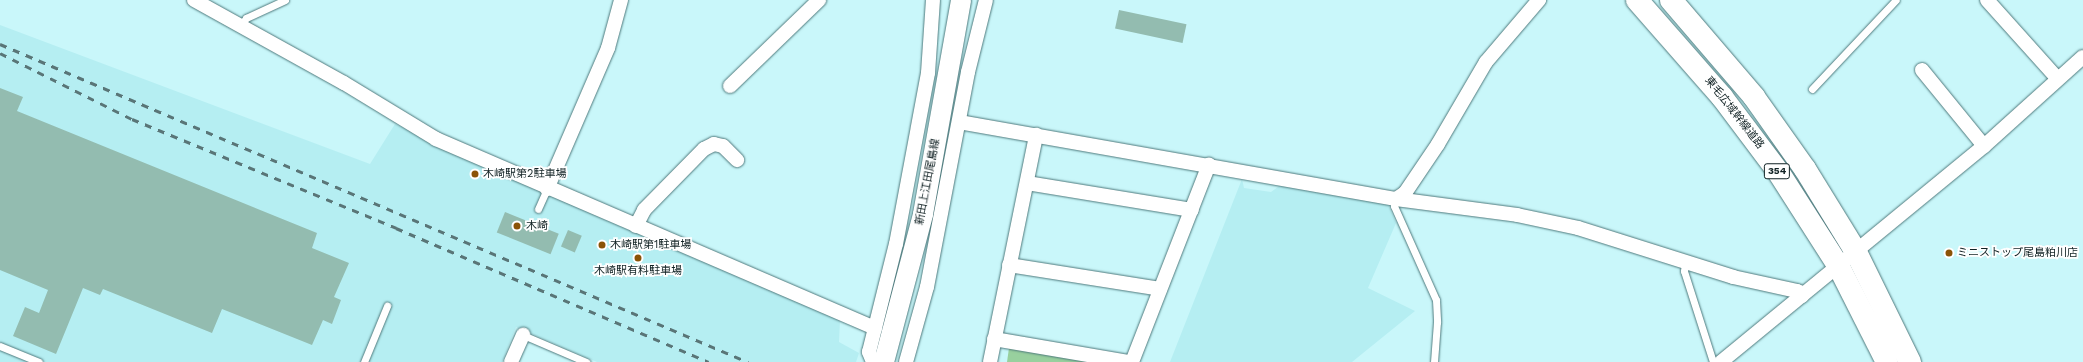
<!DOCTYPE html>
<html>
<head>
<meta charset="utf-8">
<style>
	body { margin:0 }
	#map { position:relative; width:2083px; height:362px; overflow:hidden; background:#c9f7fa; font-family:"Work Sans","Noto Sans JP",sans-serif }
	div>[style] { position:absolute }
	.built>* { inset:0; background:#b5eef2 }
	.green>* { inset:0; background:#98d09e }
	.building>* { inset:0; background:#93bcb0; transform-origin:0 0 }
	.roads { filter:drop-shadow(0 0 1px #4e797c) drop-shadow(0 0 1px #4e797c) }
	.lane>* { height:7px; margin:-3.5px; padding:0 3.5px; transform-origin:3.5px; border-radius:3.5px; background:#fff }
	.street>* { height:14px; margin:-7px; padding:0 7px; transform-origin:7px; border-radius:7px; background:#fff }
	.secondary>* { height:20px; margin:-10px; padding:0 10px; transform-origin:10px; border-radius:10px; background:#fff }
	.highway>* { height:22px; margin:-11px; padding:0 11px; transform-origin:11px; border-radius:11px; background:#fff }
	.rail>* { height:3px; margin-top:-1.5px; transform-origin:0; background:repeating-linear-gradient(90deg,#597577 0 7px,transparent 0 14px) }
	.dots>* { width:11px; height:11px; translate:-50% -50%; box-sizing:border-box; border:2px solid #fff; border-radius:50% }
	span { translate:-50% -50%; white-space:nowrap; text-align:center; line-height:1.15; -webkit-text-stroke:3.5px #fff; paint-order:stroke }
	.shield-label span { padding:1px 3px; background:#fff; border:1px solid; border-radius:3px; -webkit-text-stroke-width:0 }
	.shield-label { font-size:10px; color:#112224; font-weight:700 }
	.street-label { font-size:11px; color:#112224 }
	.poi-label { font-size:11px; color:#112224 }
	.left { translate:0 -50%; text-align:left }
</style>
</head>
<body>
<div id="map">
	<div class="built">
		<i style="clip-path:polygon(0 25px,370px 164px,395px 124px,594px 215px,840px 320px,839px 342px,859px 353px,856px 362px,597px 362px,516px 327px,502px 362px,0 362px)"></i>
		<i style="clip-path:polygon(1242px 179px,1244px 188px,1271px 192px,1282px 184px,1388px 204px,1396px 223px,1368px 288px,1415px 311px,1352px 362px,1170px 362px)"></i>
	</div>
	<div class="green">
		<i style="clip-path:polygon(1009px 348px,1089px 362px,1007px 362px)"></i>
	</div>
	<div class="building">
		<i style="left:1119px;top:10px;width:69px;height:19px;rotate:12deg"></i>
		<i style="clip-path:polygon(0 88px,23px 97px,17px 111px,317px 233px,312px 248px,349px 263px,334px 297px,341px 300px,332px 324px,323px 320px,312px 345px,222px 309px,212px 333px,103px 289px,100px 295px,83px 288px,56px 354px,13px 336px,25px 307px,39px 313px,48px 290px,0 270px)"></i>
		<i style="left:505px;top:212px;width:58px;height:22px;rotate:22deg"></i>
		<i style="left:568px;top:230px;width:15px;height:18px;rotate:23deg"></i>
	</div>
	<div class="roads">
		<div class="lane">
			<i style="left:240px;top:26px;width:10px;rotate:-53deg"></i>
			<i style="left:246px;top:18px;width:43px;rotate:-24.8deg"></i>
			<i style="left:1812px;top:89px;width:122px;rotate:-46.7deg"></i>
			<i style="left:1396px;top:199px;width:7px;rotate:106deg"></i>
			<i style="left:1394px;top:206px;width:103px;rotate:65.9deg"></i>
			<i style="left:1436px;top:300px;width:22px;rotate:87deg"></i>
			<i style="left:1437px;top:322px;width:40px;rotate:94.3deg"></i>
			<i style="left:538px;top:209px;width:22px;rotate:-66deg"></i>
			<i style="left:1685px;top:262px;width:9px;rotate:96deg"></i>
			<i style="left:1684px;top:271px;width:96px;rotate:72.3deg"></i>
			<i style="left:523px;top:335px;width:69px;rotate:23.2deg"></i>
			<i style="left:0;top:346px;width:42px;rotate:22.3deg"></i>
			<i style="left:364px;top:362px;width:61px;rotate:-67.7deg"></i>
		</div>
		<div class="street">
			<i style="left:194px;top:0;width:171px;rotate:29deg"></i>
			<i style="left:344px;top:83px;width:108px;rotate:31.3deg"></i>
			<i style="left:436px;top:139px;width:478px;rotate:23.3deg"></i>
			<i style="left:1987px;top:0;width:106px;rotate:48.1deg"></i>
			<i style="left:1922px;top:70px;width:98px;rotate:50.8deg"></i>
			<i style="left:730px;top:86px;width:124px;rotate:-44deg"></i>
			<i style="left:959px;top:122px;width:444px;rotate:10deg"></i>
			<i style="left:1396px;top:199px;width:122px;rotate:7.5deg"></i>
			<i style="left:1517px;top:215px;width:62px;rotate:12deg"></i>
			<i style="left:1578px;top:228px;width:163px;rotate:17.5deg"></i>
			<i style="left:1733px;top:277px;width:66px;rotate:12.3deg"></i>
			<i style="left:1797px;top:291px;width:7px;rotate:45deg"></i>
			<i style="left:1027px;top:183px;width:167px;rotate:9.3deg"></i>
			<i style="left:547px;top:189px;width:154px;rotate:-66.6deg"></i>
			<i style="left:608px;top:48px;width:50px;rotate:-74.8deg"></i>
			<i style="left:1396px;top:199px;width:11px;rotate:-34deg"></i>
			<i style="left:1405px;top:193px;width:59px;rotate:-56deg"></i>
			<i style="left:1438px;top:144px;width:95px;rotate:-59.7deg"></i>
			<i style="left:1486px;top:62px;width:82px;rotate:-49.5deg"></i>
			<i style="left:636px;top:226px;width:18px;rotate:-63deg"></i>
			<i style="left:644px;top:210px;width:86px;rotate:-45.5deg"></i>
			<i style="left:704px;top:149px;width:11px;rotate:-27deg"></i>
			<i style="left:714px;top:144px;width:9px;rotate:13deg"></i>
			<i style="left:723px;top:146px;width:20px;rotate:45deg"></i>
			<i style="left:1009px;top:265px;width:153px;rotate:9deg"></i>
			<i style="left:994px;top:339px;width:136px;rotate:9.7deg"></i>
			<i style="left:511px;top:362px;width:30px;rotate:-66deg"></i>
			<i style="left:873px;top:362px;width:11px;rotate:-112deg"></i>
			<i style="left:869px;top:352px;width:111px;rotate:-76deg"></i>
			<i style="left:896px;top:244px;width:174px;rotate:-79.4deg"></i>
			<i style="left:928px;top:73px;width:73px;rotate:-86.1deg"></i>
			<i style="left:906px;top:362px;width:78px;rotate:-74.4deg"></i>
			<i style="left:927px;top:287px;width:219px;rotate:-79.2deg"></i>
			<i style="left:968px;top:72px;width:74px;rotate:-76deg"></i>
			<i style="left:990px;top:362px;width:232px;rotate:-78.5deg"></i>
			<i style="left:1132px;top:362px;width:212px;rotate:-68.7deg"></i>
			<i style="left:1721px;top:362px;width:340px;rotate:-39.4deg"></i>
			<i style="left:1984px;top:146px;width:133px;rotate:-42deg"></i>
		</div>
		<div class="secondary">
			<i style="left:884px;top:362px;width:153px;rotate:-75.2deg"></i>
			<i style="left:923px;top:214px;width:217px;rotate:-79.9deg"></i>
		</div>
		<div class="highway">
			<i style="left:1637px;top:0;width:129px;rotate:48.8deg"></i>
			<i style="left:1722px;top:97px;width:95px;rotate:53.1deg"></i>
			<i style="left:1779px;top:173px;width:112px;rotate:57.4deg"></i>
			<i style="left:1839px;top:267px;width:106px;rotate:63.2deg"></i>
			<i style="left:1671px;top:0;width:128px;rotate:49.4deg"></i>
			<i style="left:1754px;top:97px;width:88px;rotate:54.7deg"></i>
			<i style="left:1805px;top:169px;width:97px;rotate:58.4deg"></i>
			<i style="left:1856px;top:252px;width:123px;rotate:63.9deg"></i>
		</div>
	</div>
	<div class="rail">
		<i style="left:0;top:44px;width:813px;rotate:23.03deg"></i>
		<i style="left:0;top:53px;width:148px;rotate:26.6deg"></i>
		<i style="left:132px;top:119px;width:286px;rotate:22.4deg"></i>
		<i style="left:396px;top:228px;width:340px;rotate:23.2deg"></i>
	</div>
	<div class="dots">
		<i style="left:475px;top:174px;background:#8b5307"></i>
		<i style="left:517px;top:226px;background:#8b5307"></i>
		<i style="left:602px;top:245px;background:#8b5307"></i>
		<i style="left:1949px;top:253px;background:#8b5307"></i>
		<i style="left:638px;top:258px;background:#8b5307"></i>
	</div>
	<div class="shield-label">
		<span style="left:1777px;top:171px">354</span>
	</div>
	<div class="street-label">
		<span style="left:1734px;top:113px;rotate:52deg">東毛広域幹線道路</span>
		<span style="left:928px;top:182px;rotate:-79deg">新田上江田尾島線</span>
	</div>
	<div class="poi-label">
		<span class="left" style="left:483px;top:174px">木崎駅第2駐車場</span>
		<span class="left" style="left:526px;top:226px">木崎</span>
		<span class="left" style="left:610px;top:245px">木崎駅第1駐車場</span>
		<span class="left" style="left:1957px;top:253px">ミニストップ尾島粕川店</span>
		<span style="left:638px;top:271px">木崎駅有料駐車場</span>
	</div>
</div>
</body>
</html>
